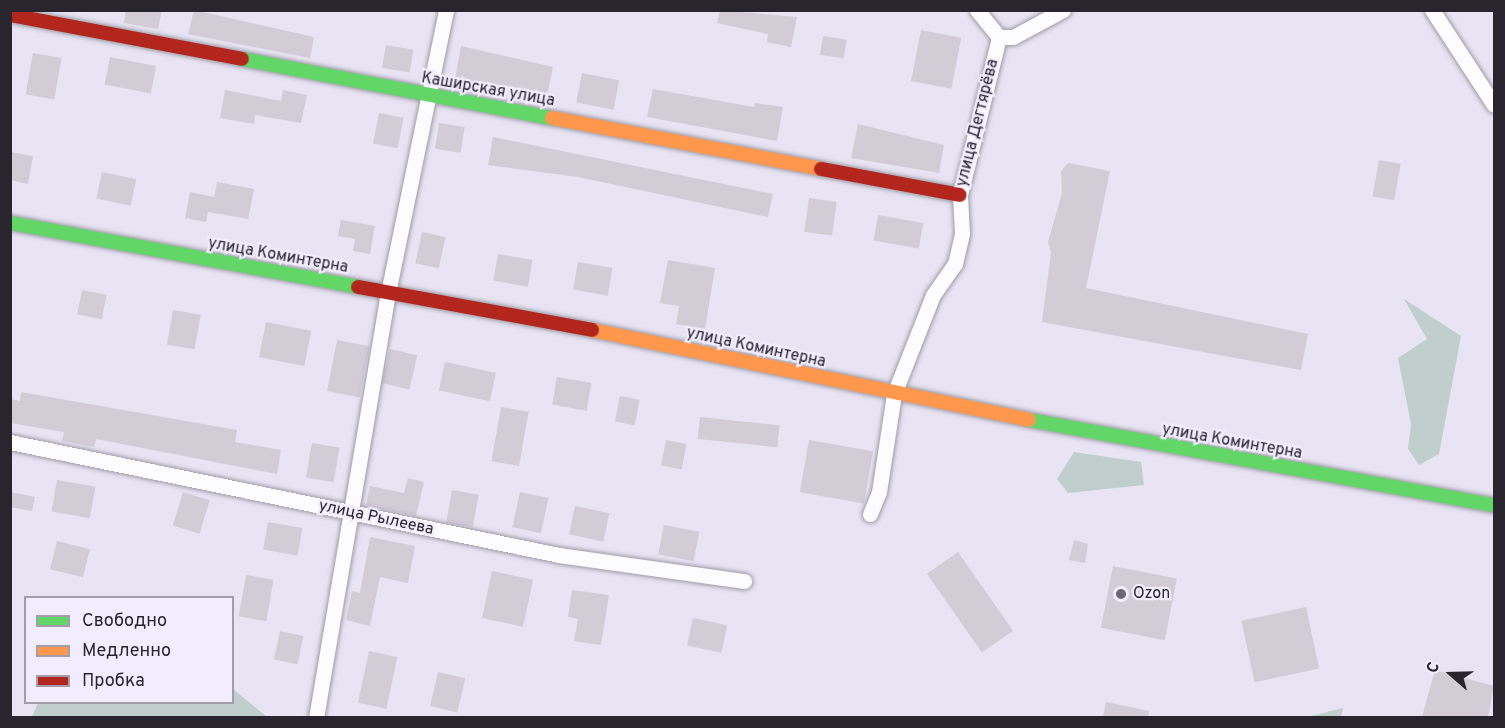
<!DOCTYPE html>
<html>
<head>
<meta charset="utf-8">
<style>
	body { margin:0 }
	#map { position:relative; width:1505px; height:728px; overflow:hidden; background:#e8e4f3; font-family:Overpass,sans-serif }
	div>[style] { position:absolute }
	.green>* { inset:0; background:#c0cfcd }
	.building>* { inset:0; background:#d2ccd7; transform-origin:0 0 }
	.roads { filter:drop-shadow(0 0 2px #9e9ba7) drop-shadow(0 0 2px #9e9ba7) }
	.street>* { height:15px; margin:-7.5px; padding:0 7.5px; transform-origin:7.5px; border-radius:7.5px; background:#fcfbfd }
	.fast>* { height:14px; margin:-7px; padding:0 7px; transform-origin:7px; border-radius:7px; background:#63d668 }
	.slow>* { height:14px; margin:-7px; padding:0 7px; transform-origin:7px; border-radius:7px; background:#ff974d }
	.jam>* { height:14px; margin:-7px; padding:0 7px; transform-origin:7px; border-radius:7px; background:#b3261e }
	.dots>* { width:16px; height:16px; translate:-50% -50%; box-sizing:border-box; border:3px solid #f1edfe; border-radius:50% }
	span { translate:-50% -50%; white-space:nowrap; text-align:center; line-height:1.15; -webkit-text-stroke:4.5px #f1edfe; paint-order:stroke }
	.street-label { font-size:16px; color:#28252f }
	.poi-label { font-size:16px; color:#28252f }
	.left { translate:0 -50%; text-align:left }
	.frame { position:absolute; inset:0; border:12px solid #28252f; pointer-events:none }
	.legend { position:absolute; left:24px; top:596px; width:210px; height:108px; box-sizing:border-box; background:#f1edfe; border:2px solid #a19dab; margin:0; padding:8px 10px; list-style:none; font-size:18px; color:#28252f }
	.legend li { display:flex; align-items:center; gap:12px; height:30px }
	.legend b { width:30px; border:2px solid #a19dab }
	.north { position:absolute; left:1421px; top:644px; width:60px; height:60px; -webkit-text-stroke:4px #f1edfe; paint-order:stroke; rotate:290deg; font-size:16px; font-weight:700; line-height:24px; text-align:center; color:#28252f }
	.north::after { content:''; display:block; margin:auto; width:21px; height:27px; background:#28252f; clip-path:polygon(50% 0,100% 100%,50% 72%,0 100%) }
</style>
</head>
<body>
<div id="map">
	<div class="green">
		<i style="clip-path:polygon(1404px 299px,1461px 336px,1439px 454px,1419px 465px,1408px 449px,1411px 424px,1398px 358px,1427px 339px)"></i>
		<i style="clip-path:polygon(1074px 452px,1141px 462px,1144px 485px,1068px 493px,1057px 479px)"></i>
		<i style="clip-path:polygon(233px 689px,267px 717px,32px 717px,38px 703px,232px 702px)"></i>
		<i style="clip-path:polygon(1343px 708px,1341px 717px,1307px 717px)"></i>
	</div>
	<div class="building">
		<i style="clip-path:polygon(126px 10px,162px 10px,158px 29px,124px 23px)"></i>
		<i style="clip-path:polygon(194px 10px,314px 37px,310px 58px,188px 34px)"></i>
		<i style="clip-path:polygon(720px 10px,797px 17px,791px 47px,767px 42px,768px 34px,717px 23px)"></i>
		<i style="left:921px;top:30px;width:41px;height:52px;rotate:11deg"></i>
		<i style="left:823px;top:36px;width:24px;height:19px;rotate:9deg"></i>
		<i style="left:386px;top:45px;width:28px;height:23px;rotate:10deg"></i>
		<i style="clip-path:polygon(461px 46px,553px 67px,547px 95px,478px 81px,477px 89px,454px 85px)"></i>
		<i style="left:33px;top:53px;width:29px;height:42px;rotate:10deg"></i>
		<i style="left:110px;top:57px;width:47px;height:28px;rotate:11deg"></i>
		<i style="left:582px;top:73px;width:38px;height:30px;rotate:11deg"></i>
		<i style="clip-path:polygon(653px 89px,754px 107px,755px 103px,783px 107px,777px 141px,647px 117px)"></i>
		<i style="clip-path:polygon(225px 90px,281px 101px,283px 90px,307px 95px,301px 123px,255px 115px,254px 124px,220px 118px)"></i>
		<i style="left:379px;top:113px;width:25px;height:31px;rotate:11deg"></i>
		<i style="left:439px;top:123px;width:26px;height:26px;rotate:9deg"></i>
		<i style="clip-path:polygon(858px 124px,944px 145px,939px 173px,851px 158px)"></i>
		<i style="clip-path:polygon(493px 137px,773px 194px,768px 217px,578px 177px,488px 165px)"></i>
		<i style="clip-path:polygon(10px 152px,33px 156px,28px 184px,10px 180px)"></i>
		<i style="left:1379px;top:160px;width:22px;height:37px;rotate:10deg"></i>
		<i style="clip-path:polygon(1068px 163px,1110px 171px,1086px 288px,1308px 334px,1301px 370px,1042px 322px,1051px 253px,1048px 242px,1062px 193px,1061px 171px)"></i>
		<i style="left:102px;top:172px;width:35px;height:27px;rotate:12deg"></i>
		<i style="clip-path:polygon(217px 182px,254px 189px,248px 219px,208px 212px,206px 222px,185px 218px,190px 192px,214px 197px)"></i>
		<i style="left:809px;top:198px;width:28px;height:34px;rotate:8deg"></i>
		<i style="left:878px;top:215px;width:46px;height:26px;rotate:10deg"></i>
		<i style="clip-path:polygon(341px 220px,375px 226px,370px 254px,353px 251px,355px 239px,338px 236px)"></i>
		<i style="left:422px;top:232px;width:24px;height:32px;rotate:12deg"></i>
		<i style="left:498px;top:254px;width:35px;height:27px;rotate:10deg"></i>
		<i style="clip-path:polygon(668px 260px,715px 268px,705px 329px,676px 324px,679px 306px,660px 303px)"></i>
		<i style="left:578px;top:262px;width:35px;height:28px;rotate:10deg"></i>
		<i style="left:82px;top:290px;width:25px;height:25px;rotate:11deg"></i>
		<i style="left:173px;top:310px;width:28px;height:35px;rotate:10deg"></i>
		<i style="left:266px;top:322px;width:46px;height:36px;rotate:11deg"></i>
		<i style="left:337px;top:340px;width:33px;height:52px;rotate:11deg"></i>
		<i style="left:390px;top:349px;width:28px;height:35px;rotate:13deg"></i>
		<i style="left:445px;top:362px;width:52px;height:29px;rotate:12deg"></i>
		<i style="left:557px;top:377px;width:35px;height:28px;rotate:10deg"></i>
		<i style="clip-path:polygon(21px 392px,237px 430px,235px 442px,281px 450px,277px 474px,96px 439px,94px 447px,62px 441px,64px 432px,10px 423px,10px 399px,20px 401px)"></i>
		<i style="left:620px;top:396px;width:20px;height:26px;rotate:11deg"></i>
		<i style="left:501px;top:407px;width:28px;height:55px;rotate:10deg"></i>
		<i style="left:700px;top:417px;width:80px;height:22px;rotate:6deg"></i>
		<i style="left:666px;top:440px;width:21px;height:26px;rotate:11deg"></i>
		<i style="left:809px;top:440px;width:65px;height:53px;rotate:10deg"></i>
		<i style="left:312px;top:443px;width:28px;height:35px;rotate:10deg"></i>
		<i style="clip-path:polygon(408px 478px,424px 482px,416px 516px,366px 505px,370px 486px,404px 493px)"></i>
		<i style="left:57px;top:480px;width:39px;height:32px;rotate:10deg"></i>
		<i style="left:452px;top:490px;width:27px;height:33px;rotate:10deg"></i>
		<i style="clip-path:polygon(10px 492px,35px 497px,32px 511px,10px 507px)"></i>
		<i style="left:183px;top:492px;width:28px;height:35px;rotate:17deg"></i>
		<i style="left:520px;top:492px;width:29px;height:36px;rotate:12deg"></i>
		<i style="left:575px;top:506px;width:35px;height:29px;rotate:12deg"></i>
		<i style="left:268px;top:522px;width:35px;height:28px;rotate:10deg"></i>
		<i style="left:664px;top:525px;width:36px;height:30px;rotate:11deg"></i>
		<i style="clip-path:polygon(370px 537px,415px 546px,408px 583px,380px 577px,370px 626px,346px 620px,352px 591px,360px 593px)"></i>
		<i style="clip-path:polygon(1074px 540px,1088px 544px,1085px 563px,1069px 560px)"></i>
		<i style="left:57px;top:541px;width:34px;height:29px;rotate:14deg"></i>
		<i style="left:958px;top:552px;width:96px;height:38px;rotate:55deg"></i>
		<i style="left:1113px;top:566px;width:65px;height:63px;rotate:11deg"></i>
		<i style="left:492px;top:571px;width:42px;height:48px;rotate:12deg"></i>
		<i style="left:246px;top:575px;width:28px;height:42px;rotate:10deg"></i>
		<i style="clip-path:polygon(572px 590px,609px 595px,601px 645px,574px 641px,578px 619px,568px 617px)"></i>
		<i style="left:1306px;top:607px;width:63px;height:66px;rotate:78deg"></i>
		<i style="left:693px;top:618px;width:35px;height:28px;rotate:12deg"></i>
		<i style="left:280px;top:631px;width:24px;height:29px;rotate:12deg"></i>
		<i style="left:369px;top:651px;width:29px;height:53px;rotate:12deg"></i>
		<i style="clip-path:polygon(1435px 670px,1494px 686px,1488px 717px,1422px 717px)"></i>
		<i style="left:438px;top:672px;width:28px;height:35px;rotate:13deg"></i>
		<i style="clip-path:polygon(1106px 702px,1149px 711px,1148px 717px,1103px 717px)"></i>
	</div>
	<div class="roads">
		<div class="street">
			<i style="left:977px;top:10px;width:35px;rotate:51deg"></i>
			<i style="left:1432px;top:10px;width:113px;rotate:56.9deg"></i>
			<i style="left:10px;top:442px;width:561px;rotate:11.63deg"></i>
			<i style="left:559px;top:555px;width:187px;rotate:8deg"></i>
			<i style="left:870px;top:514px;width:24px;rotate:-68deg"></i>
			<i style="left:879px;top:492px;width:99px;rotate:-81.3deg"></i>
			<i style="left:894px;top:394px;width:106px;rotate:-68.5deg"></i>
			<i style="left:933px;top:295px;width:38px;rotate:-55deg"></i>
			<i style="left:955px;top:264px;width:32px;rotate:-77deg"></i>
			<i style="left:962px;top:233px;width:38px;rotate:-93deg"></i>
			<i style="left:960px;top:195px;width:163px;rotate:-76.1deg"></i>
			<i style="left:999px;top:37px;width:14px"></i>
			<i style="left:1013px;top:37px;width:57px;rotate:-28.4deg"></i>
			<i style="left:316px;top:718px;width:431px;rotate:-80.4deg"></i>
			<i style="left:388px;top:293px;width:289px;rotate:-78.4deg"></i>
		</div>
		<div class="fast">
			<i style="left:242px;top:59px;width:316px;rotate:10.8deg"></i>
			<i style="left:10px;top:223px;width:354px;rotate:10.4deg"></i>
			<i style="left:1029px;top:420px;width:473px;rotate:10.4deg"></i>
		</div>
		<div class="slow">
			<i style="left:552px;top:118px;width:274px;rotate:10.7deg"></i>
			<i style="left:592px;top:330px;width:446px;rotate:11.6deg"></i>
		</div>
		<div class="jam">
			<i style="left:10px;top:15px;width:236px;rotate:10.7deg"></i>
			<i style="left:821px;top:169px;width:141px;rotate:10.6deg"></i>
			<i style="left:358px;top:287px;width:238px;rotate:10.4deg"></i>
		</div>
	</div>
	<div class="dots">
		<i style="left:1121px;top:594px;background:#6b6874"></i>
	</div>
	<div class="street-label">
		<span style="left:488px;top:90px;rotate:10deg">Каширская улица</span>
		<span style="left:978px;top:123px;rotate:-76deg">улица Дегтярёва</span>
		<span style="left:278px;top:256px;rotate:10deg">улица Коминтерна</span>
		<span style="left:756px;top:348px;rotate:12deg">улица Коминтерна</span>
		<span style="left:1232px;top:442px;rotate:10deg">улица Коминтерна</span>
		<span style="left:376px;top:518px;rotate:12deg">улица Рылеева</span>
	</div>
	<div class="poi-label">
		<span class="left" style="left:1133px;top:594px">Ozon</span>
	</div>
	<div class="frame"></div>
	<ul class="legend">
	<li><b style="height:8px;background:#63d668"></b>Свободно</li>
	<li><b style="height:8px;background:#ff974d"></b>Медленно</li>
	<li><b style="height:8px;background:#b3261e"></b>Пробка</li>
	</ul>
	<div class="north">С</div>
</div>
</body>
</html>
